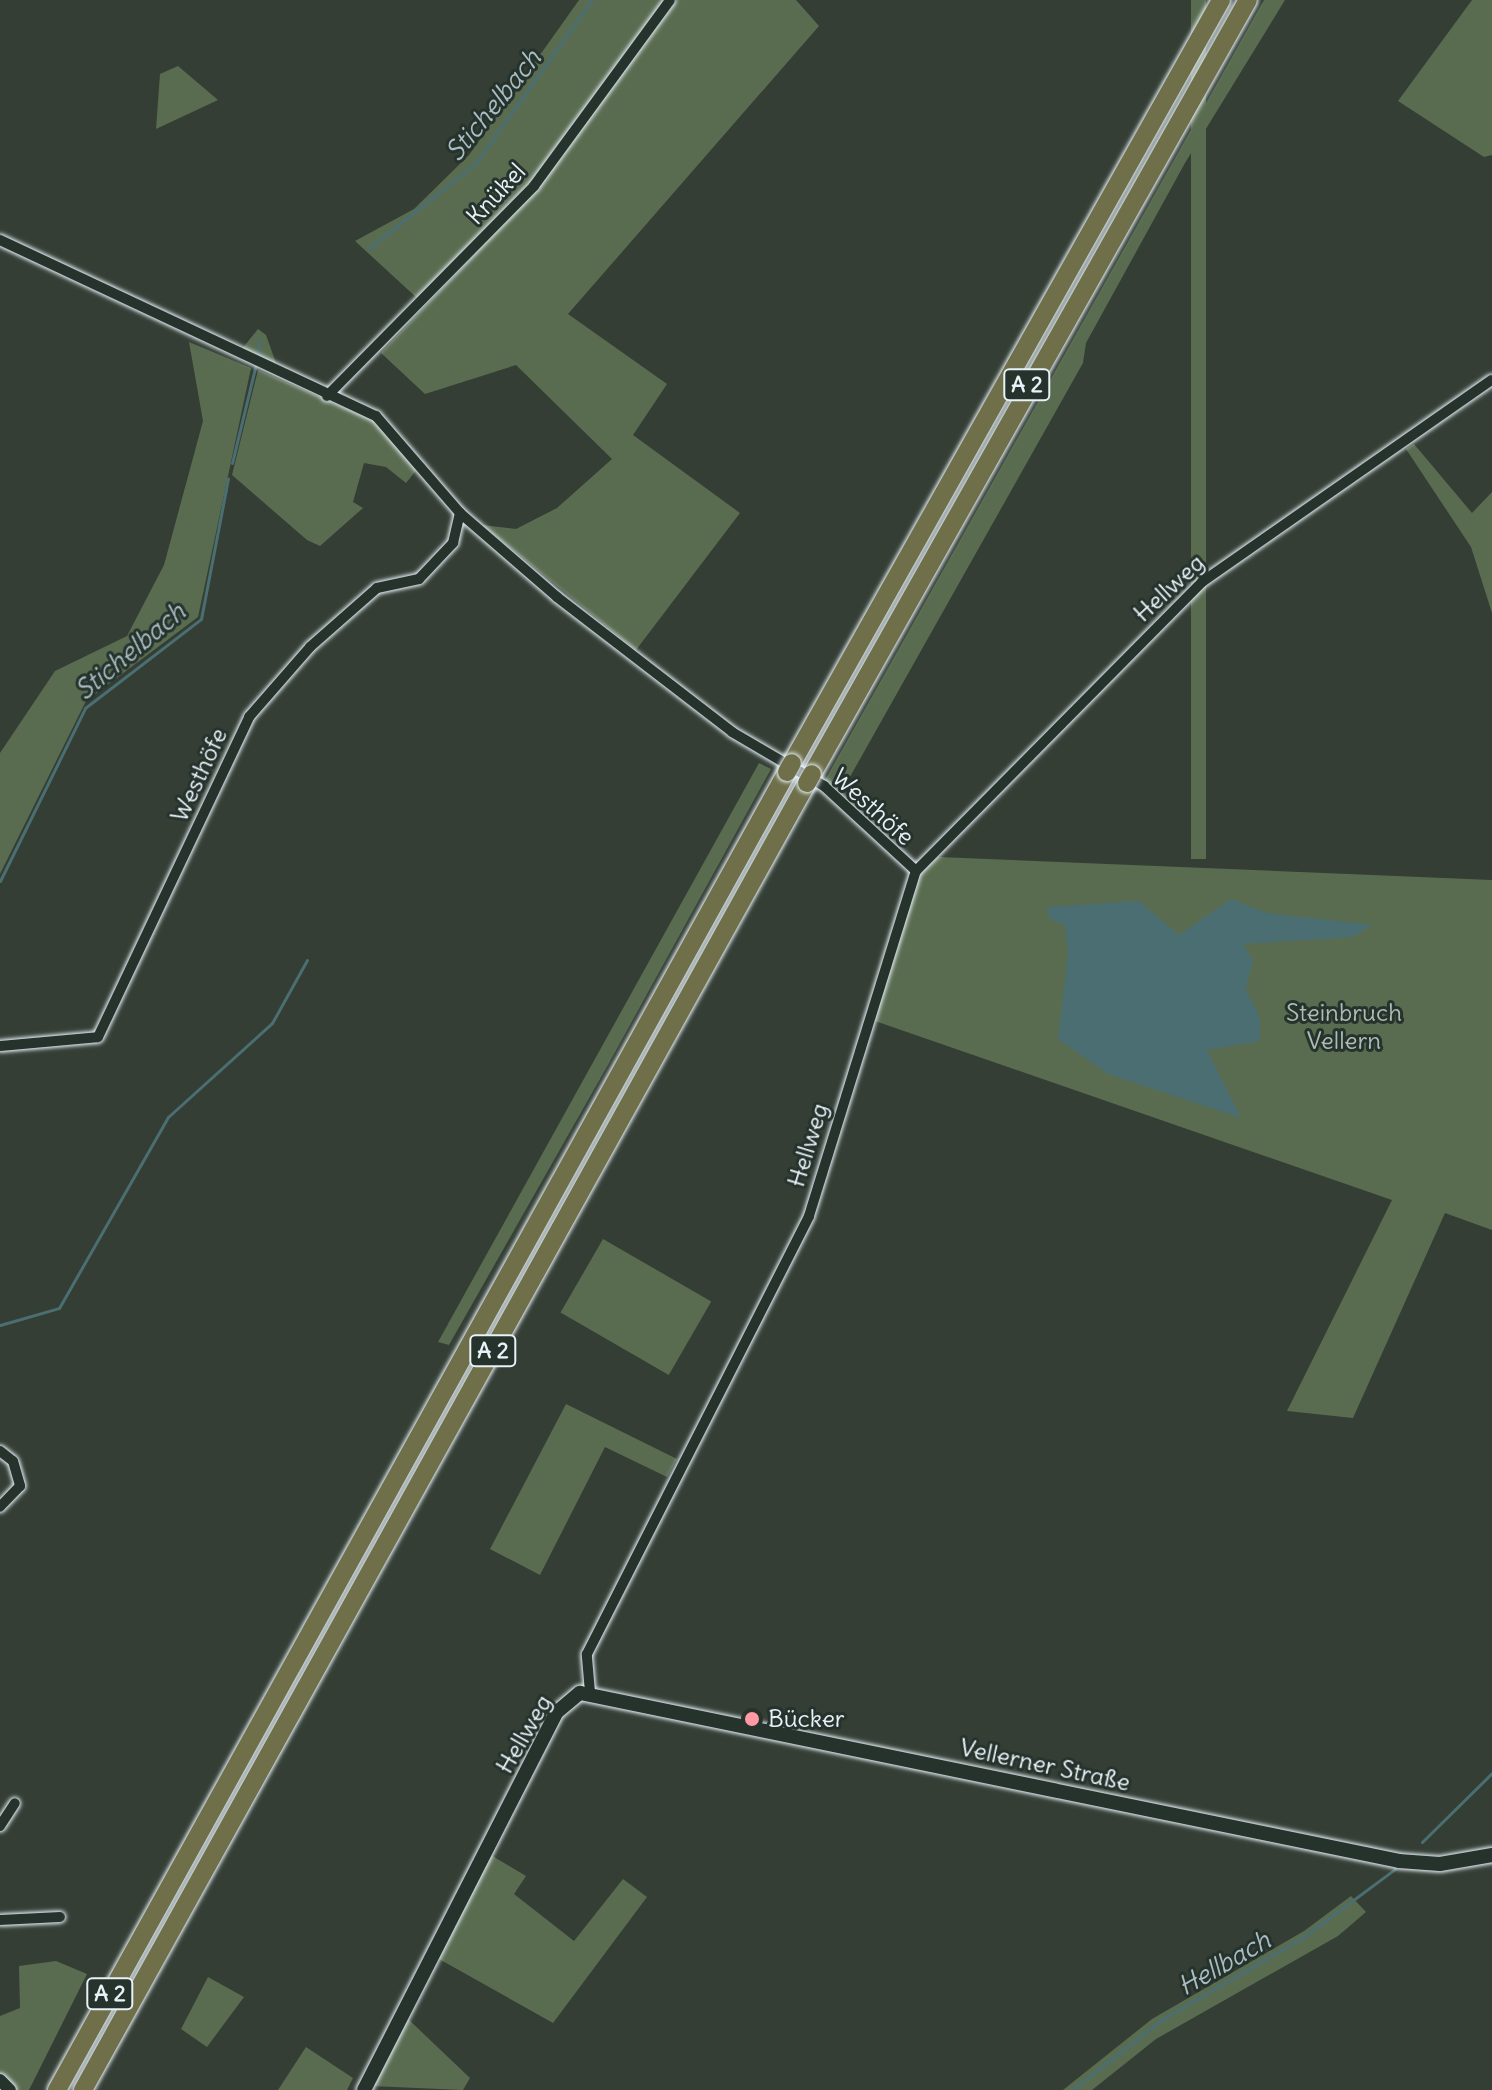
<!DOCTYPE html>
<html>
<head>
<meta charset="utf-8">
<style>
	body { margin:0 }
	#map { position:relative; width:1492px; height:2090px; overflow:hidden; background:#343e35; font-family:Delius,sans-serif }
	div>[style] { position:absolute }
	.green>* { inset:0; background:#596c50; transform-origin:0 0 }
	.water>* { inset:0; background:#4a6e71 }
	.stream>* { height:3px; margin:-1.5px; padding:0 1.5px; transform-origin:1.5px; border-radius:1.5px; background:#4a6e71 }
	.roads { filter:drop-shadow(0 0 2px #e8f1f8) drop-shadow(0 0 2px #e8f1f8) }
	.minor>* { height:10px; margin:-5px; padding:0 5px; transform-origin:5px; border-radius:5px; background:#26332d }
	.tertiary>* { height:12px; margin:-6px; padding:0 6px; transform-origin:6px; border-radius:6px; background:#26332d }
	.secondary>* { height:14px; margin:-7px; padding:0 7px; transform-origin:7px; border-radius:7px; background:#26332d }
	.motorway>* { height:18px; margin:-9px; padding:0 9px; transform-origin:9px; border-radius:9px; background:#6f704a }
	.bridges { filter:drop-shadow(0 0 2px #e8f1f8) drop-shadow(0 0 2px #e8f1f8) }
	.motorway-bridge>* { height:18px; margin:-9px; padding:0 9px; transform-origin:9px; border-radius:9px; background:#6f704a }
	.dots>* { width:22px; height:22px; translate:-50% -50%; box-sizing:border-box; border:4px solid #26332d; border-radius:50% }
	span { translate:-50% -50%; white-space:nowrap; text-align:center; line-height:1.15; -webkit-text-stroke:6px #26332d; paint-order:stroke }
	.shield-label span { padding:2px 6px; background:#26332d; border:2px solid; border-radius:6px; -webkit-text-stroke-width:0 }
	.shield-label { font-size:22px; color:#e8f1f8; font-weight:700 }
	.street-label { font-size:24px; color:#e8f1f8 }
	.park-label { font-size:24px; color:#afbcb5 }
	.poi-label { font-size:24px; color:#e8f1f8 }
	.left { translate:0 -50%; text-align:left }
	.water-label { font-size:26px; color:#a9bdc2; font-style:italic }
</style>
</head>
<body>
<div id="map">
	<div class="green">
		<i style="clip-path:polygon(579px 0,664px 0,531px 181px,417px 298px,355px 241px,414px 209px,469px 155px)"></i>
		<i style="clip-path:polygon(677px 0,796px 0,819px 26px,568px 314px,667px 384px,633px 435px,740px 513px,636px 650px,482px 525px,516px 529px,557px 508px,612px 459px,516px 365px,425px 394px,381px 353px,538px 188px)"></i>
		<i style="left:1191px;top:0;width:15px;height:859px"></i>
		<i style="clip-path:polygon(1264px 0,1285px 0,1185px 163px,1086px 343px,1083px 363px,842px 791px,825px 780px)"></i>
		<i style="clip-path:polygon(1472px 0,1492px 0,1492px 155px,1484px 157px,1398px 101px)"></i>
		<i style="clip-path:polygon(178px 66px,218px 100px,156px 129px,160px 74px)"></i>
		<i style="clip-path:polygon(258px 329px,266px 335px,277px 366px,241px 350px)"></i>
		<i style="clip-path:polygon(189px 342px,251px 368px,198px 617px,86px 701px,0 874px,0 753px,55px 671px,127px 636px,164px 565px,203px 421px)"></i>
		<i style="clip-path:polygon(258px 370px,372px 420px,418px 468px,406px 483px,386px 467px,364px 463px,353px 502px,363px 508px,320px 546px,307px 540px,232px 475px)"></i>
		<i style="clip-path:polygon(1414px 444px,1472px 513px,1492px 492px,1492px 613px,1471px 547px,1406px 449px)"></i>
		<i style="clip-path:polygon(759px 763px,771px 769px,609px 1063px,449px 1345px,438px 1342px)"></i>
		<i style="clip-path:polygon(939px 857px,1492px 880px,1492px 1230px,1445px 1213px,1353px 1418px,1287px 1411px,1392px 1200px,875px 1021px,916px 871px)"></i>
		<i style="left:603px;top:1239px;width:125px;height:85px;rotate:30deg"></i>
		<i style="clip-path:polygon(566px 1404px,677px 1459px,667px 1477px,605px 1447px,540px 1575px,490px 1549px)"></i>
		<i style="clip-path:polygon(489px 1854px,526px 1876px,514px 1894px,574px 1941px,623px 1879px,647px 1897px,553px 2023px,439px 1959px)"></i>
		<i style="clip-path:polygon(1351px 1896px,1366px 1912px,1338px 1936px,1156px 2039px,1092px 2090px,1063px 2090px,1152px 2019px,1304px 1931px)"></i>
		<i style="clip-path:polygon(56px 1961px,87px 1974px,29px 2090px,0 2090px,0 2016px,20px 2008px,19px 1966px)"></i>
		<i style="clip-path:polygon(208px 1977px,244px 1997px,207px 2047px,181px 2029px)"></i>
		<i style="clip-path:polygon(407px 2018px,470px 2078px,463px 2090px,371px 2086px)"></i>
		<i style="clip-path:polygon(306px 2047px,353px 2078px,347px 2090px,278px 2090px)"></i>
	</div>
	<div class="water">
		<i style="clip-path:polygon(1231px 899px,1267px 913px,1373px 925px,1353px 937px,1243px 944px,1253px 960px,1246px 989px,1260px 1018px,1260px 1041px,1207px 1050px,1241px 1118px,1108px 1074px,1058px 1039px,1068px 954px,1065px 926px,1049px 918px,1047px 907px,1139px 901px,1179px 935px)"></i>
	</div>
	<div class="stream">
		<i style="left:368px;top:249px;width:137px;rotate:-38.5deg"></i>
		<i style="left:475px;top:164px;width:201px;rotate:-54.5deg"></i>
		<i style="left:257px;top:356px;width:16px;rotate:-79deg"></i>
		<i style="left:232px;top:463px;width:102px;rotate:-76.4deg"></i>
		<i style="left:0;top:881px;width:193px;rotate:-63.8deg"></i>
		<i style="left:85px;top:708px;width:146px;rotate:-37.5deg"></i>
		<i style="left:201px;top:619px;width:143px;rotate:-79.1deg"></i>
		<i style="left:0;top:1325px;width:61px;rotate:-16.1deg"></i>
		<i style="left:59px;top:1308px;width:220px;rotate:-60.3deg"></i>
		<i style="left:168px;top:1117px;width:140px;rotate:-42.1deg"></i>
		<i style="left:272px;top:1023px;width:72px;rotate:-60.9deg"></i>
		<i style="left:1422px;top:1842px;width:98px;rotate:-44.6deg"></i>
		<i style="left:1072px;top:2090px;width:117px;rotate:-38deg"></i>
		<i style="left:1164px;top:2018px;width:160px;rotate:-30.1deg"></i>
		<i style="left:1302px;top:1938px;width:116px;rotate:-36.6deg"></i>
	</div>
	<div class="roads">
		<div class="minor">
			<i style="left:0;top:240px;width:415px;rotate:25.1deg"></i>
			<i style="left:376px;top:416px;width:128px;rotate:49.1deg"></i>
			<i style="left:460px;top:513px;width:128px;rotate:40.9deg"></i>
			<i style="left:557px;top:597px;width:221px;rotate:37.6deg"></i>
			<i style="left:732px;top:732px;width:107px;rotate:30.4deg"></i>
			<i style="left:824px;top:786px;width:125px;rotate:42.7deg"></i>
			<i style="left:327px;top:396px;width:295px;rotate:-45.4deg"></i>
			<i style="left:534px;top:186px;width:230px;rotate:-53.8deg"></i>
			<i style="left:0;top:1046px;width:98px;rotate:-5.2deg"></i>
			<i style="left:98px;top:1037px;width:354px;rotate:-64.7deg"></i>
			<i style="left:249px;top:717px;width:93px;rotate:-48.9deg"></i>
			<i style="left:310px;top:647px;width:89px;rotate:-41.4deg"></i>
			<i style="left:377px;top:588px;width:43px;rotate:-12.1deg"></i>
			<i style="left:419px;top:579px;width:50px;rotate:-46.6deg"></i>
			<i style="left:453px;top:543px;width:31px;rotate:-77deg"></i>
			<i style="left:0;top:1451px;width:16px;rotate:38deg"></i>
			<i style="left:13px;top:1461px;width:26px;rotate:74deg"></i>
			<i style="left:20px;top:1486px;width:29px;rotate:134deg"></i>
			<i style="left:590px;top:1692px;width:38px;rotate:-95deg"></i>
			<i style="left:587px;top:1654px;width:491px;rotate:-63.1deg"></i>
			<i style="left:809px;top:1216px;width:361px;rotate:-72.8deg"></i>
			<i style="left:916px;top:871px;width:407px;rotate:-45.3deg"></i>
			<i style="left:1202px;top:582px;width:353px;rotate:-34.9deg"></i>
			<i style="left:0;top:1826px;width:27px;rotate:-57deg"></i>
			<i style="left:0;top:1920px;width:60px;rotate:-2.9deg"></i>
		</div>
		<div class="tertiary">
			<i style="left:0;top:2080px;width:14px;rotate:45deg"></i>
		</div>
		<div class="secondary">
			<i style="left:364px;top:2090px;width:424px;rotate:-63deg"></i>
			<i style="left:557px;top:1712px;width:30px;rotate:-40deg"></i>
			<i style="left:580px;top:1693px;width:836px;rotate:11.59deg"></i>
			<i style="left:1399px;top:1861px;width:41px;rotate:4.2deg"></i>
			<i style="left:1440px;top:1864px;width:53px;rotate:-9.8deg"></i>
		</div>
		<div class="motorway">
			<i style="left:792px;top:763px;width:875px;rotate:-60.65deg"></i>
			<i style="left:812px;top:774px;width:888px;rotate:-60.61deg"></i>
			<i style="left:57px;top:2090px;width:1507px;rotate:-61.02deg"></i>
			<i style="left:83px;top:2090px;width:1494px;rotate:-61.02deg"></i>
		</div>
	</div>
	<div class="bridges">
		<div class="motorway-bridge">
			<i style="left:787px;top:772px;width:10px;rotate:-61deg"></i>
			<i style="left:807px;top:783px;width:10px;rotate:-61deg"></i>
		</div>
	</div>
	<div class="dots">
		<i style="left:752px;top:1719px;background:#ff9aa2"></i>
	</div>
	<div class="shield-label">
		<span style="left:1027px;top:385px">A 2</span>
		<span style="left:493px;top:1351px">A 2</span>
		<span style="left:110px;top:1994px">A 2</span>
	</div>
	<div class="street-label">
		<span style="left:496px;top:194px;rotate:-47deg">Knükel</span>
		<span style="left:1169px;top:588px;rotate:-43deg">Hellweg</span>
		<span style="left:199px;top:775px;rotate:-65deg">Westhöfe</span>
		<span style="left:873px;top:807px;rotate:42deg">Westhöfe</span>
		<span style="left:808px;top:1145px;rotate:-73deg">Hellweg</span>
		<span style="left:524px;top:1734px;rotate:-60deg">Hellweg</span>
		<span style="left:1045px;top:1765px;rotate:12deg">Vellerner Straße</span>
	</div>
	<div class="park-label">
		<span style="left:1344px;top:1027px">Steinbruch<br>Vellern</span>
	</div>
	<div class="poi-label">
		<span class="left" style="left:768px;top:1719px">Bücker</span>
	</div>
	<div class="water-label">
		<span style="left:493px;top:105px;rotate:-51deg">Stichelbach</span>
		<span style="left:130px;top:651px;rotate:-40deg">Stichelbach</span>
		<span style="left:1224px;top:1963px;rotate:-30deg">Hellbach</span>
	</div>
</div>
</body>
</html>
